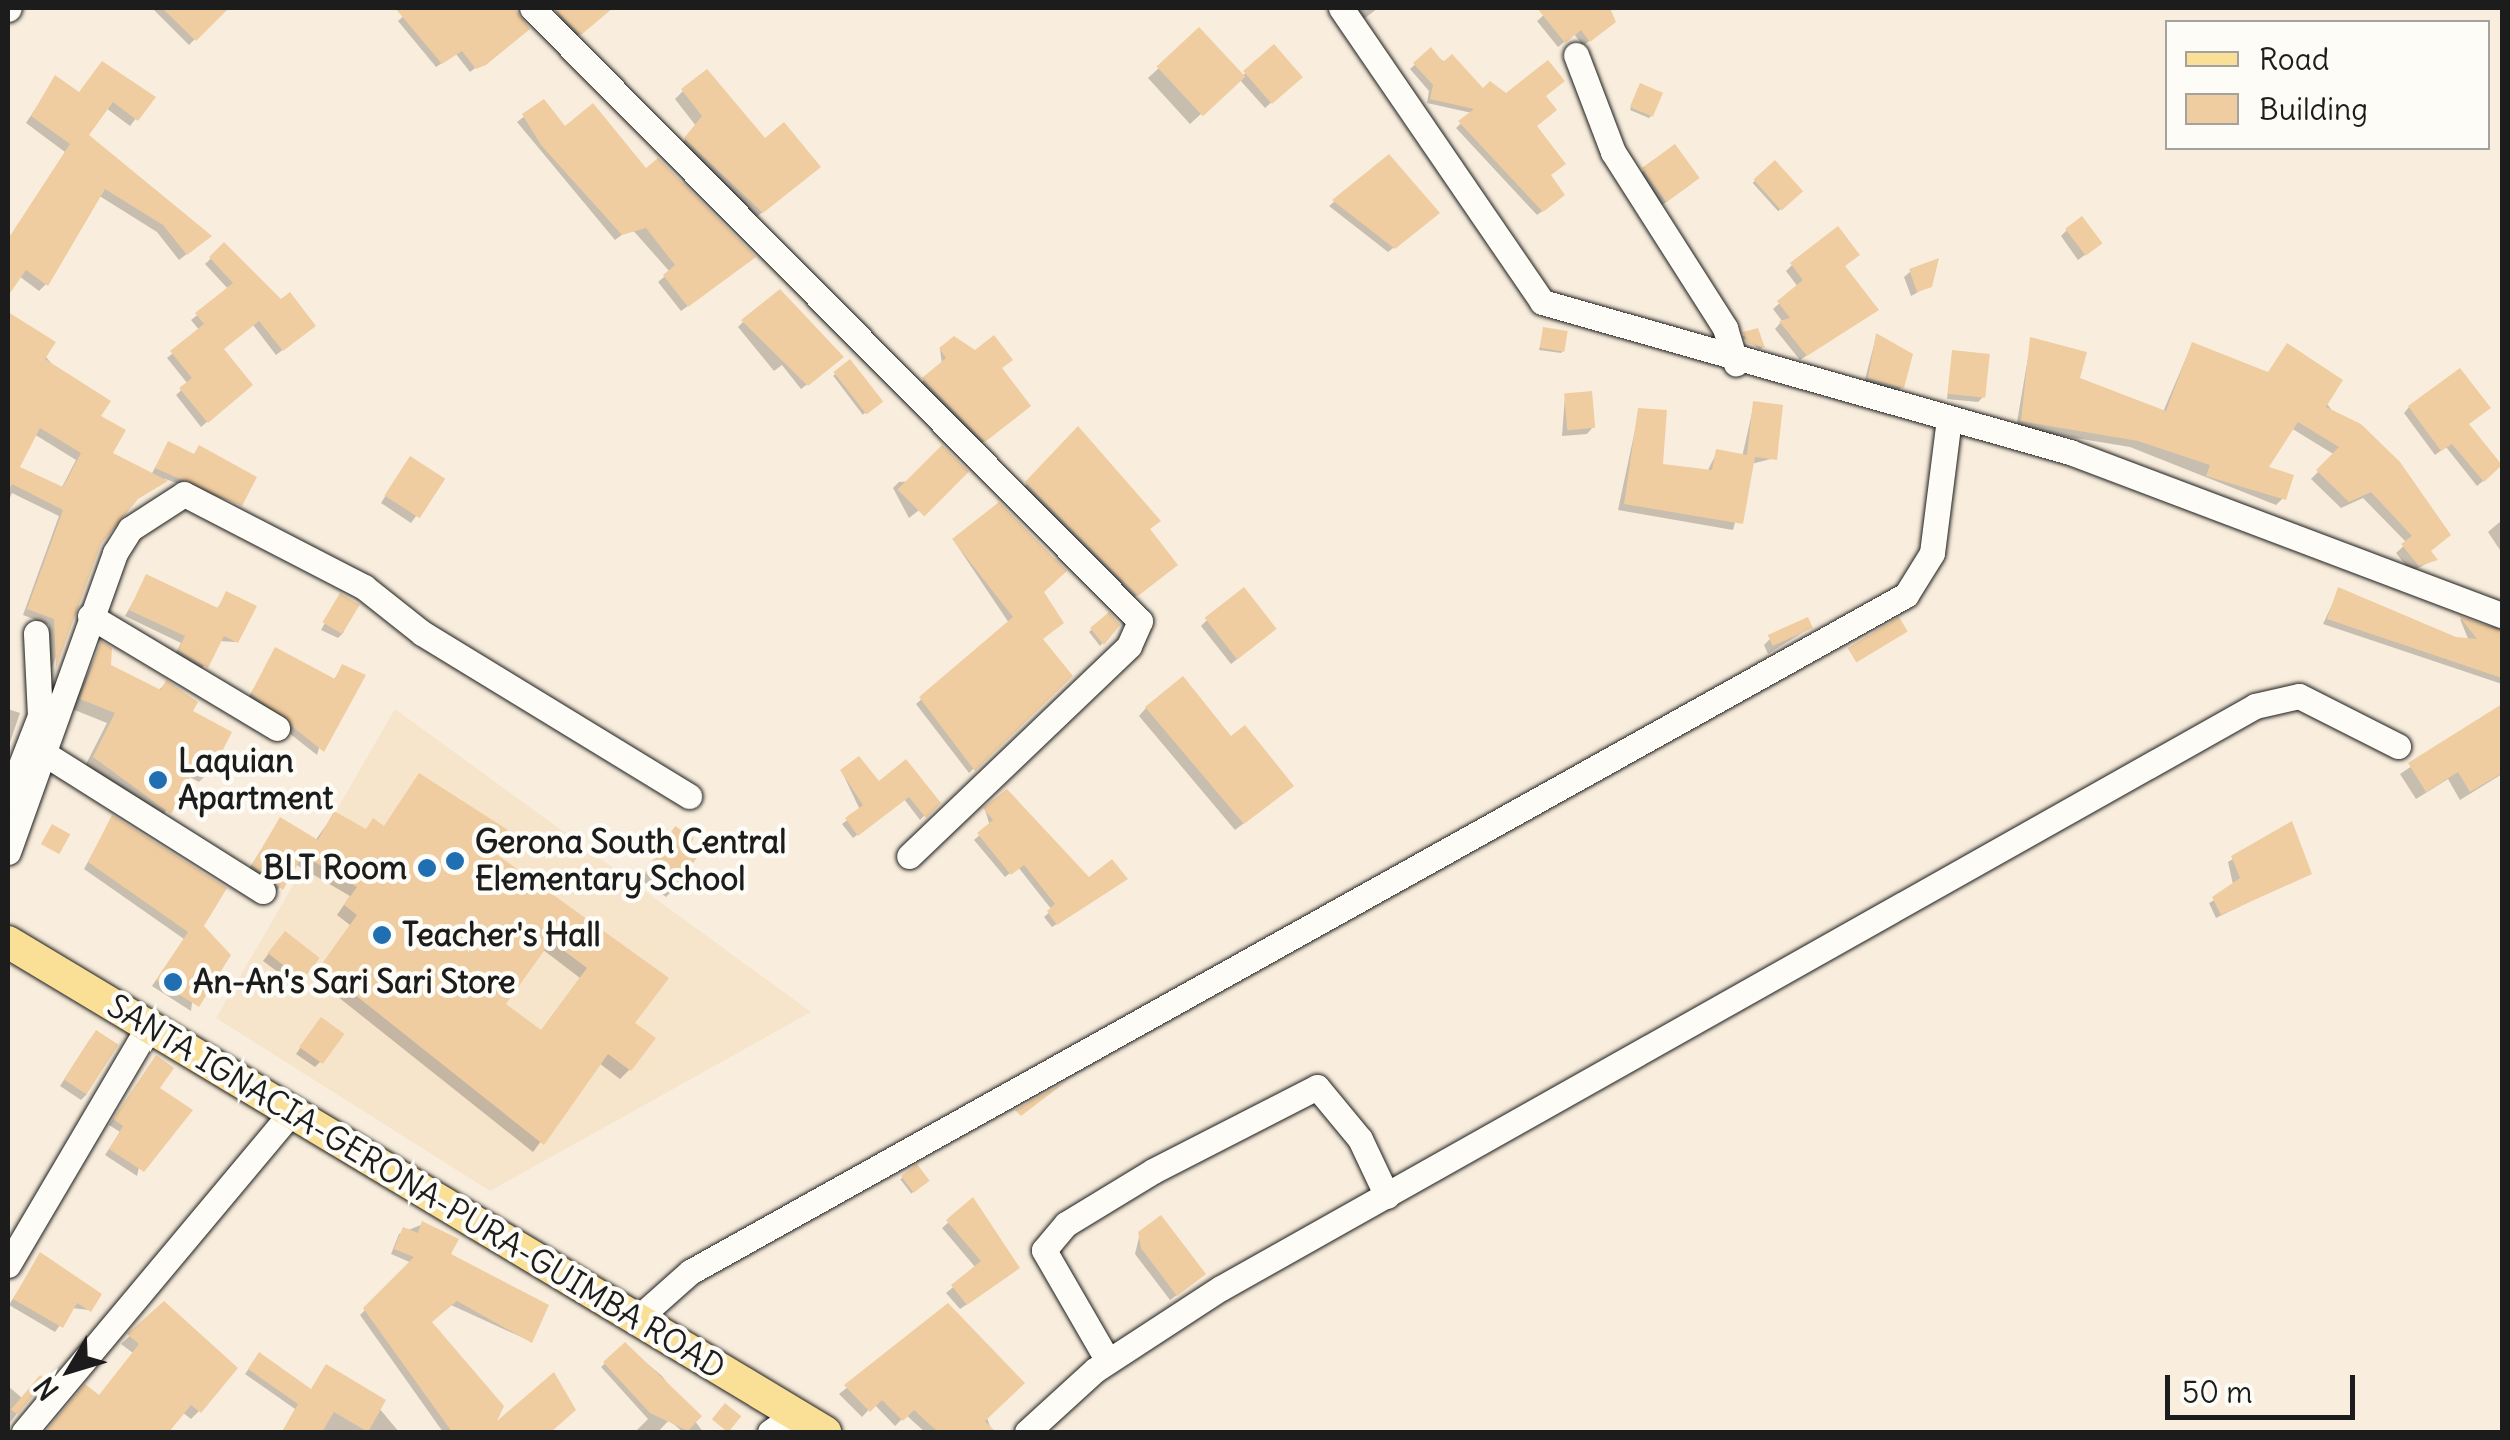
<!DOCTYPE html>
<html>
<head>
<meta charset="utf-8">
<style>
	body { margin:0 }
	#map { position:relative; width:2510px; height:1440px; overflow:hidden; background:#f9eedd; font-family:Delius,sans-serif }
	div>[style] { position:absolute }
	.built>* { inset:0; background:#f6e4cb }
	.shadow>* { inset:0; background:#0003; transform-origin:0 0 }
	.building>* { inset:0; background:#f0cda1; transform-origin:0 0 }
	.roads { filter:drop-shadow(0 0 2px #1c1c1c) drop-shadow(0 0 2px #1c1c1c) }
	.minor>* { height:25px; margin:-12.5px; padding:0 12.5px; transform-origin:12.5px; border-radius:12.5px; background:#fdfcf7 }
	.major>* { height:32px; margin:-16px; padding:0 16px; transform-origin:16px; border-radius:16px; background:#fadf96 }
	.dots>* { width:28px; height:28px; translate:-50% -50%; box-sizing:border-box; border:5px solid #fdfcf7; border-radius:50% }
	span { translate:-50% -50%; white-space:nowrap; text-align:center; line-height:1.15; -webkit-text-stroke:9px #fdfcf7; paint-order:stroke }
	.poi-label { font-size:32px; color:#1c1c1c; font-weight:700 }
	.left { translate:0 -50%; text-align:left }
	.right { translate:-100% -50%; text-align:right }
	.street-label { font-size:32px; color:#1c1c1c }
	.frame { position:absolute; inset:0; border:10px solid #1c1c1c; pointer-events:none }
	.legend { position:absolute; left:2165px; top:20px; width:325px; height:130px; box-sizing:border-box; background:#fdfcf7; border:2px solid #a3a29f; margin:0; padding:12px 18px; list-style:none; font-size:30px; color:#1c1c1c }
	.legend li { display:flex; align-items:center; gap:20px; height:50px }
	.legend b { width:50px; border:2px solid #a3a29f }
	.north { position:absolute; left:20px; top:1320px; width:100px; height:100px; -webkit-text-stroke:8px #fdfcf7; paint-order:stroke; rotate:232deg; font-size:28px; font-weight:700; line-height:40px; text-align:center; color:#1c1c1c }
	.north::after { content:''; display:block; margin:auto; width:35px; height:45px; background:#1c1c1c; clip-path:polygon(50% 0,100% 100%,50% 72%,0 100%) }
	.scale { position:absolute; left:2165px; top:1375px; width:190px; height:45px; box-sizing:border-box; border:5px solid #1c1c1c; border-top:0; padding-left:12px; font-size:30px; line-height:35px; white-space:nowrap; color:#1c1c1c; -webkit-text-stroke:8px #fdfcf7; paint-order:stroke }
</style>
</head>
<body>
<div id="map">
	<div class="built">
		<i style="clip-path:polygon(395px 709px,811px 1012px,490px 1191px,216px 1018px)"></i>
	</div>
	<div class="shadow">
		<i style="clip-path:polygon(226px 8px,189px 45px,153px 9px,155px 8px)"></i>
		<i style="clip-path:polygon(413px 8px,508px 8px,527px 29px,470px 72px,456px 54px,436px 67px,398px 21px)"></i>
		<i style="clip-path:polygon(554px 8px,601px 8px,605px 11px,574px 39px)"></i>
		<i style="clip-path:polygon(1346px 8px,1378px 8px,1360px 22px)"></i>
		<i style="clip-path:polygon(1552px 8px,1598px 8px,1612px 22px,1583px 46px,1574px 34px,1558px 47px,1537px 21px)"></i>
		<i style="clip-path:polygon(1199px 31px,1241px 77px,1274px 48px,1300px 77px,1265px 108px,1239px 79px,1190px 124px,1148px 78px)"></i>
		<i style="clip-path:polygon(1430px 51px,1483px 91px,1543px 97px,1534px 126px,1558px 200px,1537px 215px,1456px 128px,1472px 113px,1427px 103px,1429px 91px,1410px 69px)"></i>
		<i style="clip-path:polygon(55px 79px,78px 95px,152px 98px,130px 126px,106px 108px,86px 136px,202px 242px,179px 260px,157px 232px,98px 195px,46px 284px,39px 291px,19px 276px,8px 292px,8px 240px,65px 152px,26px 123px)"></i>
		<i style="clip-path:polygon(1638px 88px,1652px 115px,1649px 118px,1630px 110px)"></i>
		<i style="clip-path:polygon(683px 91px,764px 141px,809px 175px,754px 219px,678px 148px,696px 126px,675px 99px)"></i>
		<i style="clip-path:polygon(543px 102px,564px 130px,645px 172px,746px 263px,681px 311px,658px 282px,670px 272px,631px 228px,615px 240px,517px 122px)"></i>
		<i style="clip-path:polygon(1388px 157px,1431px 218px,1388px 252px,1329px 206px)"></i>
		<i style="left:1775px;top:163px;width:38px;height:30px;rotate:48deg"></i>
		<i style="clip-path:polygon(1644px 170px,1691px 184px,1658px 208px,1638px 176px)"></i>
		<i style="clip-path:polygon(2067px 230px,2093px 249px,2078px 260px,2061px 236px)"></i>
		<i style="clip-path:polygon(224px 246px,307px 331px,276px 355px,253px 325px,222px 350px,244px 390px,201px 427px,176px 395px,188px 384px,167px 358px,200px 331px,191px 320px,229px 290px,205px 264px)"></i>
		<i style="clip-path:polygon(1792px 265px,1842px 267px,1876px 310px,1800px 360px,1775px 329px,1782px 321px,1773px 309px,1798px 287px,1786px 271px)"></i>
		<i style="clip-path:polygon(1911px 271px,1929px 286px,1911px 296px,1904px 277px)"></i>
		<i style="clip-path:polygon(evenodd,12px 318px,98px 417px,110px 455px,151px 475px,168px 444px,193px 456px,199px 448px,240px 504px,165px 479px,132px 502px,99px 543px,51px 670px,49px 625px,23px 615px,59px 516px,12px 493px,8px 502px,12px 318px,34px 434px,76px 460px,61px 489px,17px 468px,34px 434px)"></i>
		<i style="clip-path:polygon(743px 322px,836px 362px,801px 389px,782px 365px,774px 371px,738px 327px)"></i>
		<i style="clip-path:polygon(1544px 330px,1563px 351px,1561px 353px,1539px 350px)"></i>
		<i style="clip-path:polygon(1756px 331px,1762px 348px,1760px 349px,1742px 337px)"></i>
		<i style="clip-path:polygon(1876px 337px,1902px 387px,1896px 392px,1864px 383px)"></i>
		<i style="clip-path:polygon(2031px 340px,2077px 379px,2163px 412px,2192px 344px,2267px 374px,2287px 346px,2435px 559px,2411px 572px,2396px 553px,2407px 543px,2363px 498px,2341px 508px,2311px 479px,2335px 455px,2291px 428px,2266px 469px,2283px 498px,2276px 505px,2130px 447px,2016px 428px)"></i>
		<i style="clip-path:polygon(940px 349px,1000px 369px,1023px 412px,978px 446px,918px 385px,942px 365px)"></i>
		<i style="clip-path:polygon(1953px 353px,1984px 396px,1978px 402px,1947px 399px)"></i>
		<i style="left:850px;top:363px;width:49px;height:21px;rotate:53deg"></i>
		<i style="clip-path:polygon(1565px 396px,1593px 427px,1587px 434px,1562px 436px)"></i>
		<i style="clip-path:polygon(1754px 404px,1775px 458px,1751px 464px,1733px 530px,1618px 510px,1639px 411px,1660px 466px,1707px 472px,1717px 452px,1742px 457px)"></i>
		<i style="clip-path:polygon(2409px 407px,2495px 471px,2477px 486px,2446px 447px,2435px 455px,2404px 413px)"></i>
		<i style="clip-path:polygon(1078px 430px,1170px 570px,1132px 599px,1022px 489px)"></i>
		<i style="clip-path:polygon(405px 465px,442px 480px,411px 523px,381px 503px)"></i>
		<i style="clip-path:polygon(960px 478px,909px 518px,893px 488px,899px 482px)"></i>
		<i style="clip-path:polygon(2502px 520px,2502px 553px,2488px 532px)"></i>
		<i style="clip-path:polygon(954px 541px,1040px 592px,1041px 639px,1069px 676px,969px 773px,916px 704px,1009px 623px)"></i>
		<i style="clip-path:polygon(147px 577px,216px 610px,227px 594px,236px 642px,218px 641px,200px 672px,174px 656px,181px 643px,125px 616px)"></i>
		<i style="clip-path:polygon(2339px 590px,2455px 640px,2469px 641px,2460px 619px,2502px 629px,2502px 684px,2323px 624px)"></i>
		<i style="clip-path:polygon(340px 596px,344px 632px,338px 638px,321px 630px)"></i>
		<i style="clip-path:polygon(1108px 616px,1117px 626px,1100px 646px,1089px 632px)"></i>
		<i style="clip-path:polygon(1207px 620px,1268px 635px,1231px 664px,1201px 626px)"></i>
		<i style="clip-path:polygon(1810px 628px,1768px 654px,1764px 645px,1770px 639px)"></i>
		<i style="clip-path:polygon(101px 644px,108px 666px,158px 691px,166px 683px,190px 712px,209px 772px,199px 782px,188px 776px,159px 822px,84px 768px,107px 723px,72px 709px)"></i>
		<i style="clip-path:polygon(276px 650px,333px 681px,342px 667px,317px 755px,247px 700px)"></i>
		<i style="clip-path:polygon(1146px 708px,1231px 739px,1283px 793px,1235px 830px,1139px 716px)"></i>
		<i style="clip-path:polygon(8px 709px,20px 713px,8px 748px)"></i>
		<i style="clip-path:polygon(2496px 710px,2502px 774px,2460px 800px,2448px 779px,2416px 799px,2400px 774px)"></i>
		<i style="clip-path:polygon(842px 772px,937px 803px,920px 820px,904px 799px,853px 838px,842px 824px,860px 810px)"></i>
		<i style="clip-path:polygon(evenodd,420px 776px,488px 852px,665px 979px,632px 1023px,652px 1039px,629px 1070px,620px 1079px,599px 1063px,533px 1152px,313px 977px,350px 925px,337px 915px,350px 896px,295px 864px,273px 897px,245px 875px,280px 820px,315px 841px,334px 814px,364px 831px,373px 822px,383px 828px,420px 776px,542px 949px,580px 978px,540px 1032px,503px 1004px,542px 949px)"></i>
		<i style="clip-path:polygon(985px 810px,1088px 880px,1120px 883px,1052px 927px,1044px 917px,1052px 910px,1018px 867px,1005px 877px,974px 840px,990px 826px)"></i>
		<i style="clip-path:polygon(112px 818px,201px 926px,191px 1011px,152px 986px,184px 939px,84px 869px)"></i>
		<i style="clip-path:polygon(2290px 824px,2309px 873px,2216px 918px,2209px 903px,2234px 889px,2228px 862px)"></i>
		<i style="clip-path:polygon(670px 835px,672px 891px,666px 897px,641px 880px)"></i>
		<i style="clip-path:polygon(279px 940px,300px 978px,294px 984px,263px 961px)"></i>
		<i style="clip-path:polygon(315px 1027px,321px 1061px,315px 1067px,296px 1054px)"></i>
		<i style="clip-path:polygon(90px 1039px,87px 1094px,81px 1100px,60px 1086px)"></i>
		<i style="clip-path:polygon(151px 1064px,157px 1089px,137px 1176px,105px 1155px,120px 1132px,109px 1125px)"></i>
		<i style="left:916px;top:1167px;width:18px;height:20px;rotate:52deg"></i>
		<i style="clip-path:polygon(973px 1201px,1011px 1274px,960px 1309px,946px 1293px,976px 1268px,942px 1228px)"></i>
		<i style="clip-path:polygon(423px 1224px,530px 1341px,451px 1305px,429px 1323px,491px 1430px,573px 1409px,548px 1432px,443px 1432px,360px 1315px,412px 1263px,391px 1254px,399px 1234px)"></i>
		<i style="clip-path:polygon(1140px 1233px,1197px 1280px,1170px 1300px,1135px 1254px)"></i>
		<i style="clip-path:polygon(40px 1256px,89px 1310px,72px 1308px,55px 1332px,9px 1305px)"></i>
		<i style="clip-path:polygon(164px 1304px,199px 1411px,191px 1419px,182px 1412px,166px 1432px,45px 1432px,77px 1396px,98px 1398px,133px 1353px,121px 1344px)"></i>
		<i style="clip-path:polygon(948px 1307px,992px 1432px,925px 1432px,906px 1415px,895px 1426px,874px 1404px,862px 1417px,839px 1394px)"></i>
		<i style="clip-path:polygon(625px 1345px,662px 1376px,703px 1432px,683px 1432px,669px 1420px,658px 1432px,635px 1432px,648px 1419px,601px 1367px)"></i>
		<i style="clip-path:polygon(255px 1360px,310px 1391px,379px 1408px,399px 1432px,282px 1432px,295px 1409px,245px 1374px)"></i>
		<i style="clip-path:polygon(43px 1380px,8px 1425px,8px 1386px,22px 1398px)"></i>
	</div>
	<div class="building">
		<i style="clip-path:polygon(162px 8px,229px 8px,196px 41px)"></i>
		<i style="clip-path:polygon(395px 8px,514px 8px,530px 29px,486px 65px,476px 69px,462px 51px,442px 64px)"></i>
		<i style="clip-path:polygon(554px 8px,613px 8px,581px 35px)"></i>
		<i style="clip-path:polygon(1537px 8px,1610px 8px,1616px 22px,1590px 42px,1581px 30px,1565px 43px)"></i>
		<i style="left:1199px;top:27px;width:68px;height:58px;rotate:47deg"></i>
		<i style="left:1274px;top:44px;width:44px;height:41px;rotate:49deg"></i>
		<i style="clip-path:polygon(1431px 47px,1443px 62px,1452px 54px,1483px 88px,1490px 81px,1506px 93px,1548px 60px,1565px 81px,1546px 96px,1557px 110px,1537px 126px,1566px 164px,1551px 175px,1565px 195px,1543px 212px,1458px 121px,1474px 109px,1430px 99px,1433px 85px,1413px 63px)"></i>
		<i style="clip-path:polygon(102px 61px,156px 97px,138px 121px,113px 102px,89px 135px,212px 236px,187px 255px,163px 225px,105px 189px,48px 286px,26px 270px,8px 296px,8px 239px,70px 144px,31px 116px,55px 75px,79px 92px)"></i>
		<i style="clip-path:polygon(707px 69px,765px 138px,784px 122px,821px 167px,763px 213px,684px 138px,702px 116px,681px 89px)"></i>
		<i style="left:1640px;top:83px;width:25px;height:26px;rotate:23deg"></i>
		<i style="clip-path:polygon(544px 99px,565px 126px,593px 103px,646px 168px,658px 158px,756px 257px,688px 307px,663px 275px,675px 265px,646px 228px,622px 235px,541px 145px,522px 114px)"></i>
		<i style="left:1675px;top:144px;width:42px;height:41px;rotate:54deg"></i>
		<i style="clip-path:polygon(1389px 154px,1440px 213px,1395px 249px,1332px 200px)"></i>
		<i style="left:1775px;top:160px;width:42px;height:29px;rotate:48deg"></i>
		<i style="left:2082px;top:216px;width:34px;height:21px;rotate:53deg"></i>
		<i style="clip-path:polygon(1838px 226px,1860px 255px,1845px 266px,1879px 310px,1807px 356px,1779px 321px,1790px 318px,1777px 301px,1803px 280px,1790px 263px)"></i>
		<i style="clip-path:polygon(224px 242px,281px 299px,290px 292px,316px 326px,283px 351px,259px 321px,224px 349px,253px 385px,208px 423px,179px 388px,192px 378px,170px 351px,204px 324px,195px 313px,233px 283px,209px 257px)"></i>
		<i style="clip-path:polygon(1939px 258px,1932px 287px,1917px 292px,1909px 269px)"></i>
		<i style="clip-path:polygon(780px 289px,844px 357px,808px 386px,741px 320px)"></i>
		<i style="clip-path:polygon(evenodd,8px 312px,56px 342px,45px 359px,111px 401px,101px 416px,126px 430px,113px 453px,168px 481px,138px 499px,101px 544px,56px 668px,54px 619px,27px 609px,63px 510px,12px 484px,8px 492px,8px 312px,40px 428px,81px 453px,63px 487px,20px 467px,40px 428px)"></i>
		<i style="left:1543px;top:327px;width:25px;height:21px;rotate:9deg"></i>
		<i style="clip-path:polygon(1758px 328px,1765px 348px,1747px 343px,1743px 332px)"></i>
		<i style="clip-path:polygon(1876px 333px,1913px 354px,1904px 388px,1868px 378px)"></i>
		<i style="clip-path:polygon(994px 335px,1013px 360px,1002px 368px,1031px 406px,985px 442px,922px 378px,946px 358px,939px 348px,954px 336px,975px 350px)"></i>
		<i style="clip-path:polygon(2030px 337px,2087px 352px,2080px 378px,2166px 411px,2192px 342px,2268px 372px,2287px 343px,2343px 380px,2326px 407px,2361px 424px,2400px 462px,2451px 535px,2431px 551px,2438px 560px,2419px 566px,2401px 544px,2412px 536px,2371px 492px,2349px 502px,2316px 470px,2339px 447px,2298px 422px,2269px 467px,2294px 475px,2286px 500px,2206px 476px,2210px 465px,2138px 441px,2021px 421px)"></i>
		<i style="left:1952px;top:350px;width:38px;height:44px;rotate:6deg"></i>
		<i style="left:850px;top:359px;width:54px;height:21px;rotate:52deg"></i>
		<i style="clip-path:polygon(2460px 368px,2491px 408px,2469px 424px,2502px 465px,2484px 482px,2452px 444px,2441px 451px,2408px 406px)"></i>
		<i style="left:1592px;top:391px;width:37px;height:28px;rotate:85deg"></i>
		<i style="clip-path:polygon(1753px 401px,1783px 405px,1777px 460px,1755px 457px,1743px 524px,1624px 504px,1638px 408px,1667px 410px,1663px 464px,1712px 470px,1716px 449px,1747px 455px)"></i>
		<i style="clip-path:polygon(1078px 426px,1161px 521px,1150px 529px,1178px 565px,1138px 596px,1025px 482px)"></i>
		<i style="clip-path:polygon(168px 441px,194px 454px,199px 445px,257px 477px,242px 506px,155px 468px)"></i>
		<i style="left:942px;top:445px;width:38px;height:63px;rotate:45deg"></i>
		<i style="left:410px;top:456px;width:42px;height:47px;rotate:33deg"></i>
		<i style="clip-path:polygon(999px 502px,1067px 571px,1044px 592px,1064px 623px,1043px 639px,1073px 676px,975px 771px,919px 697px,1013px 617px,952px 539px)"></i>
		<i style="clip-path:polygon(146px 574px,218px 608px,226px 591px,257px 606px,238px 643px,224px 636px,208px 668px,178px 650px,185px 636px,129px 610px)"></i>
		<i style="left:1244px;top:587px;width:53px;height:50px;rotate:52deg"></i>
		<i style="clip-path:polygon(2338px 587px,2456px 637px,2477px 639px,2459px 616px,2502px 631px,2502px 678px,2327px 619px)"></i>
		<i style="left:340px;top:593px;width:23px;height:34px;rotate:31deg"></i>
		<i style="clip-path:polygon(1109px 612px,1120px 625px,1104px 645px,1090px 628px)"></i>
		<i style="left:1808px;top:617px;width:12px;height:44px;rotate:66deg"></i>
		<i style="left:1899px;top:617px;width:17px;height:60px;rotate:59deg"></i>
		<i style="clip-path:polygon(101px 641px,112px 648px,111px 665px,161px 690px,166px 680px,198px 702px,193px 711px,232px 732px,211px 773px,196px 766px,171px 814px,93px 757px,115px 713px,80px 699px)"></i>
		<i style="clip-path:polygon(275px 647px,335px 679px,342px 664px,366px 675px,324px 752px,251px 693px)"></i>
		<i style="clip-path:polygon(1183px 676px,1231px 736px,1245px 725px,1294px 786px,1244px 824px,1145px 707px)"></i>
		<i style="clip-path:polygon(2502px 704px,2502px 773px,2470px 792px,2458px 772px,2426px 792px,2408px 763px)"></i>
		<i style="clip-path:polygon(859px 756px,879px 781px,906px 759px,941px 803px,926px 818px,909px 797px,858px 836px,845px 818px,863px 805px,840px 770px)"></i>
		<i style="clip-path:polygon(evenodd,419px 773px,508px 830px,492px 851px,669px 978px,635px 1023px,656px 1038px,631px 1071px,608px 1054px,544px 1145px,320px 967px,357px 915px,344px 905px,357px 887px,303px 855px,283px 890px,252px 865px,280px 817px,318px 840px,334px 811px,366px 829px,373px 818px,384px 826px,419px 773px,551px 941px,587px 968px,541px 1030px,506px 1004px,551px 941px)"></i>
		<i style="clip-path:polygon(1007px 789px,1089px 877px,1112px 859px,1128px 879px,1057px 925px,1047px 911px,1055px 904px,1024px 865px,1011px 875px,977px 833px,993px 820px,983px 808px)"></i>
		<i style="clip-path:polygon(112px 815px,227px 888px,204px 926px,231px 955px,199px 1007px,156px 980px,188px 932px,88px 862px)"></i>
		<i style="clip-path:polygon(2292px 821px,2312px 874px,2221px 915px,2212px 897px,2240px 878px,2231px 856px)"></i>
		<i style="left:52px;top:824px;width:21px;height:23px;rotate:29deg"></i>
		<i style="clip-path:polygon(675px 826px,694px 838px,687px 848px,698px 856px,674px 892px,645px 873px)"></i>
		<i style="left:285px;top:931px;width:44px;height:28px;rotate:38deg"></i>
		<i style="left:321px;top:1017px;width:29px;height:37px;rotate:36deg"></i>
		<i style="left:96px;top:1030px;width:27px;height:59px;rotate:33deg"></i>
		<i style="clip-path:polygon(156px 1055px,174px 1068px,160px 1088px,193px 1110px,144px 1172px,109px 1149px,123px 1126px,113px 1119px)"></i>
		<i style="clip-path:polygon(1067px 1081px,1021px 1116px,1015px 1110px)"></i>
		<i style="left:917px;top:1164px;width:21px;height:20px;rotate:53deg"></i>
		<i style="clip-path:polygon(973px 1197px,1020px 1268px,967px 1305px,951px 1285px,981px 1261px,946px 1220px)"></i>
		<i style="clip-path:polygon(1161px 1215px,1206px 1274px,1177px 1296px,1141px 1248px,1138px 1232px)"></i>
		<i style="clip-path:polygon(422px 1221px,459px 1239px,451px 1254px,549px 1305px,532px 1343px,457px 1301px,432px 1322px,504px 1406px,497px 1421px,554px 1372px,576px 1410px,551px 1432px,452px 1432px,363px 1308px,414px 1257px,394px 1249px,403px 1227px,418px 1233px)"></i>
		<i style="clip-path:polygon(40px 1252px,102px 1294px,91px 1312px,77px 1303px,63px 1328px,13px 1299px)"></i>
		<i style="clip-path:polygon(164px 1301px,238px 1368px,201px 1413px,191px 1405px,169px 1432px,45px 1432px,85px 1384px,99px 1395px,139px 1344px,127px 1334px)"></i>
		<i style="clip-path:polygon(948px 1303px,1025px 1383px,985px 1421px,996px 1432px,938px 1432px,914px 1410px,903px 1421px,882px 1400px,870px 1412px,844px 1385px)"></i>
		<i style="clip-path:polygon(625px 1342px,702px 1416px,688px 1431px,650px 1413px,603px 1362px)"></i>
		<i style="clip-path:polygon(259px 1352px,311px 1389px,326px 1364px,386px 1400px,368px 1432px,334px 1412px,322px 1432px,282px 1432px,298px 1404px,248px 1369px)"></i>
		<i style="left:40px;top:1375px;width:8px;height:45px;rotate:40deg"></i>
		<i style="left:725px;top:1403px;width:21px;height:21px;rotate:39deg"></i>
	</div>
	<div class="roads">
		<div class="minor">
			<i style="left:532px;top:8px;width:863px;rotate:45.23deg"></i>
			<i style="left:1140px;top:621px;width:27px;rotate:114deg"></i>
			<i style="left:1129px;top:646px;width:304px;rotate:136.3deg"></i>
			<i style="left:1341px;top:8px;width:356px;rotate:55.6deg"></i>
			<i style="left:1542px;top:302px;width:549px;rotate:15.86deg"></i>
			<i style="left:2070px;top:452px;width:462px;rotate:20.7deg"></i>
			<i style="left:8px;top:9px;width:1px;rotate:-45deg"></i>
			<i style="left:1576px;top:55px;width:104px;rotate:69.1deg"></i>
			<i style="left:1613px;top:152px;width:209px;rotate:57.5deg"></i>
			<i style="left:1725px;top:328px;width:37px;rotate:73deg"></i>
			<i style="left:90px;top:616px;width:218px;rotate:30.9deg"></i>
			<i style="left:42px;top:752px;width:261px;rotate:32.2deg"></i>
			<i style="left:8px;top:798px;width:88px;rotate:-68.7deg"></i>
			<i style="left:40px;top:716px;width:83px;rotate:-92.8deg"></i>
			<i style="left:8px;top:852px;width:318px;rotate:-70.3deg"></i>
			<i style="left:115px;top:553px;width:28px;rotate:-58deg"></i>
			<i style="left:130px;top:529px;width:64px;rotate:-32.9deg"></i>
			<i style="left:184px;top:494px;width:203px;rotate:27.3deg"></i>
			<i style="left:364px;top:587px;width:74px;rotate:38.4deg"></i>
			<i style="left:422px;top:633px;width:313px;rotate:31.4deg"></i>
			<i style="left:8px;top:1265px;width:274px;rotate:-59.5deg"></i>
			<i style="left:637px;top:1319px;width:71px;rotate:-41.6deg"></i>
			<i style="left:690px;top:1272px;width:1392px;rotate:-29.11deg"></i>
			<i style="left:1906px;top:595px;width:49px;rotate:-58.2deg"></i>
			<i style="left:1932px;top:553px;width:135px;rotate:-82.8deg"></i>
			<i style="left:1108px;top:1361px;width:128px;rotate:-120deg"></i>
			<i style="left:1044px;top:1250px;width:34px;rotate:-50deg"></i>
			<i style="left:1066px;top:1224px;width:102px;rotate:-31.3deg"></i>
			<i style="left:1153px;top:1171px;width:184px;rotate:-27.1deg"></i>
			<i style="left:1317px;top:1087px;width:67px;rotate:50.4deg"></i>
			<i style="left:1360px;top:1139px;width:63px;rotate:64.7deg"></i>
			<i style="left:24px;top:1432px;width:413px;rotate:-50.1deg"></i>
			<i style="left:770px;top:1432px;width:29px;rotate:-35deg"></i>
			<i style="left:1027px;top:1432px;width:92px;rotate:-42.4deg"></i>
			<i style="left:1095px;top:1370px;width:150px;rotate:-33.1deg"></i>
			<i style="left:1221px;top:1288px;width:1187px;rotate:-29.37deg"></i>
			<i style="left:2255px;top:706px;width:45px;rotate:-12.8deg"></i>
			<i style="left:2299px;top:696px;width:111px;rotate:26.8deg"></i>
		</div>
		<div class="major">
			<i style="left:8px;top:942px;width:953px;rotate:30.95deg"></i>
		</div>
	</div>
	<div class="dots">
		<i style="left:158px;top:780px;background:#1f6fb2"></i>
		<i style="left:455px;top:861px;background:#1f6fb2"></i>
		<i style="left:427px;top:868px;background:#1f6fb2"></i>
		<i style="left:382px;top:935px;background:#1f6fb2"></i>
		<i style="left:173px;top:982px;background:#1f6fb2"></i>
	</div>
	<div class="poi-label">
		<span class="left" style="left:178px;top:780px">Laquian<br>Apartment</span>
		<span class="left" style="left:475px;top:861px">Gerona South Central<br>Elementary School</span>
		<span class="right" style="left:407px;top:868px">BLT Room</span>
		<span class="left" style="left:402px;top:935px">Teacher's Hall</span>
		<span class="left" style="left:193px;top:982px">An-An's Sari Sari Store</span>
	</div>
	<div class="street-label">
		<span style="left:416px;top:1187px;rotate:31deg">SANTA IGNACIA-GERONA-PURA-GUIMBA ROAD</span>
	</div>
	<div class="frame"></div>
	<ul class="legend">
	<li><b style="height:12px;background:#fadf96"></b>Road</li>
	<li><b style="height:28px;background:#f0cda1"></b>Building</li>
	</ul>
	<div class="north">N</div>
	<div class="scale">50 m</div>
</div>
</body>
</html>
